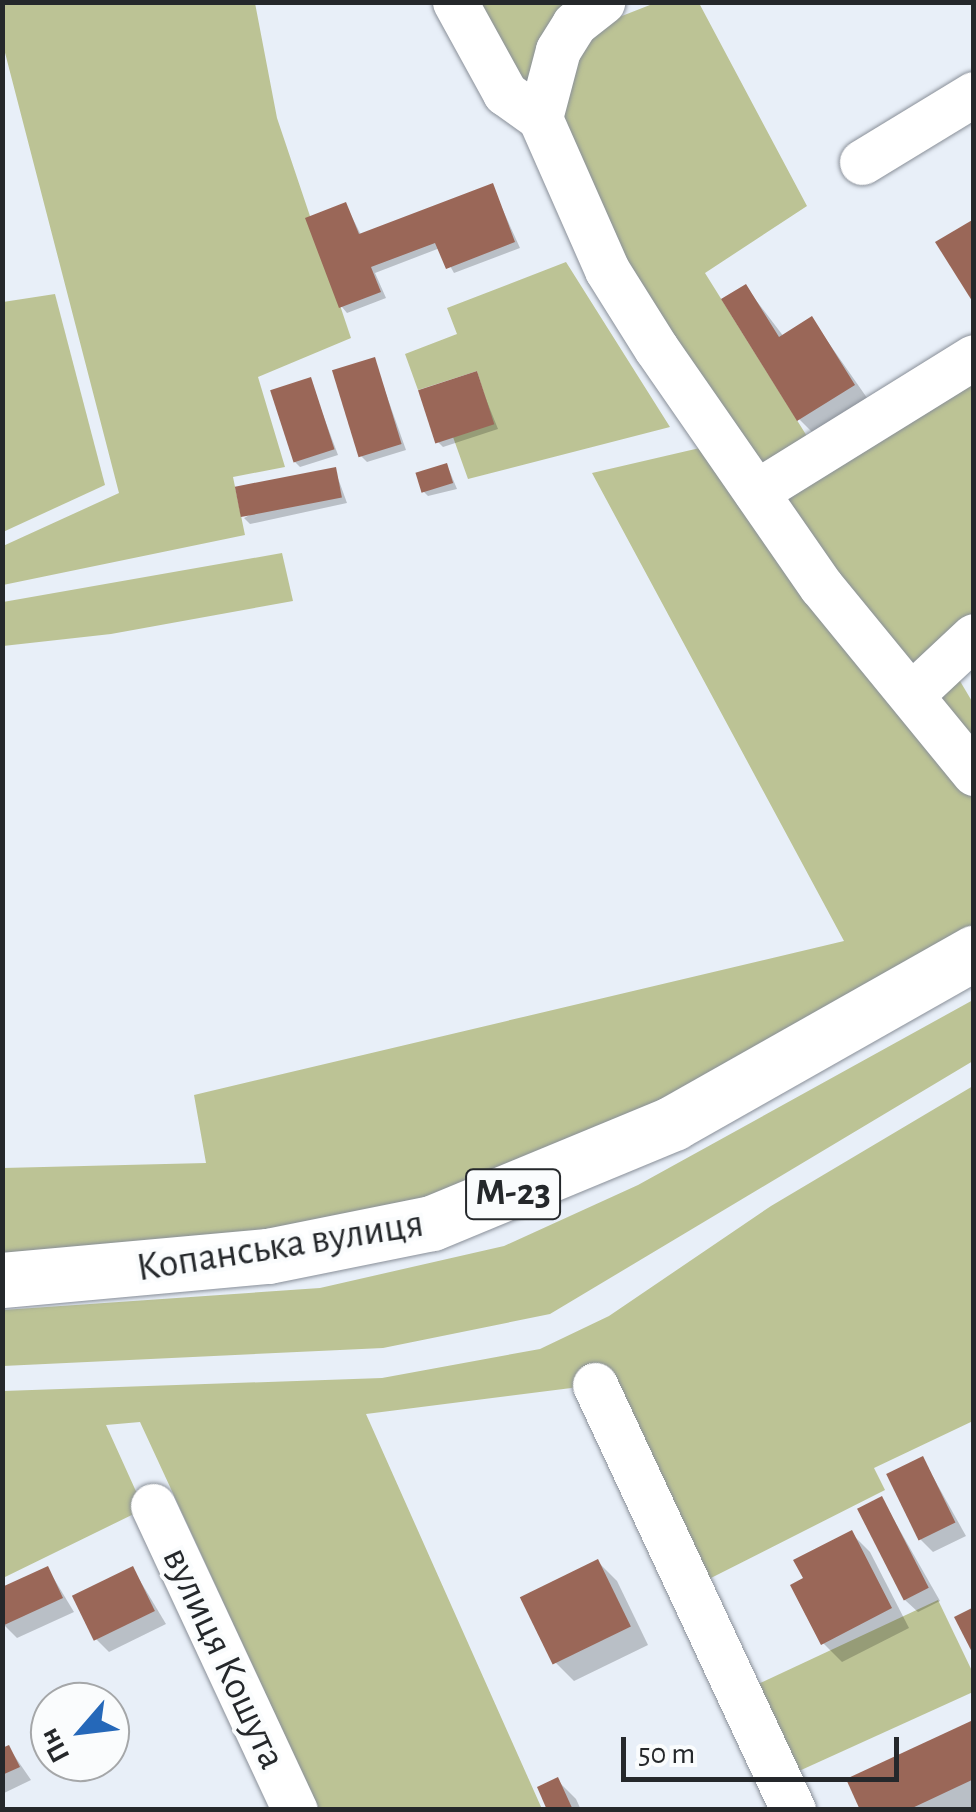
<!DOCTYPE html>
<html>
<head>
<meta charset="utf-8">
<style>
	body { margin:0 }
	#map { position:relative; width:976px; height:1812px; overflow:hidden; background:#e8eff8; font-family:"Alegreya Sans",sans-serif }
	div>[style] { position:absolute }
	.green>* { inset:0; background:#bcc395 }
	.shadow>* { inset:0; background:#0003 }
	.building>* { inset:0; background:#9a6758; transform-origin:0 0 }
	.roads { filter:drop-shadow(0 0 2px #898f98) drop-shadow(0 0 2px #898f98) }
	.minor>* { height:45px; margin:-22.5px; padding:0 22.5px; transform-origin:22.5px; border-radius:22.5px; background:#fff }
	.highway>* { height:55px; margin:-27.5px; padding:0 27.5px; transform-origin:27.5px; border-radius:27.5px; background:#fff }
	span { translate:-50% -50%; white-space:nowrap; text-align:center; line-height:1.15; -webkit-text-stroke:8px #fafcfd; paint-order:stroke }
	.shield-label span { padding:2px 8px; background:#fafcfd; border:2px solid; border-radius:8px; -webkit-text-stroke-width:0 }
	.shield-label { font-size:38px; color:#25282b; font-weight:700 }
	.street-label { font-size:40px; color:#25282b }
	.frame { position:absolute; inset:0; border:5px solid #25282b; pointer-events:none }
	.north { position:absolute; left:30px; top:1682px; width:100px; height:100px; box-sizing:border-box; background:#fafcfd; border:2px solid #a5a7a9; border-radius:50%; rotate:242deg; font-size:28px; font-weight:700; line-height:40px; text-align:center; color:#25282b }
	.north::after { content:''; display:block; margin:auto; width:35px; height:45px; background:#2568b9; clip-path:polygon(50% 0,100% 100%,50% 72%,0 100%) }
	.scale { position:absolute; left:621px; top:1737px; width:278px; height:45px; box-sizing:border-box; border:5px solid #25282b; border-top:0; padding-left:12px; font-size:30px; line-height:35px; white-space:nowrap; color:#25282b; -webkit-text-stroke:8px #fafcfd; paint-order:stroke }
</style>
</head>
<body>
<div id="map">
	<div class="green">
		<i style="clip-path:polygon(3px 3px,255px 3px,277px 118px,351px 338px,258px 377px,285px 467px,233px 477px,245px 535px,3px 585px,3px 546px,119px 493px,3px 45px)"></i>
		<i style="clip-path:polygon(479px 3px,575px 3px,526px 84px)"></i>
		<i style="clip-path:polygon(655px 3px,699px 3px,807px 206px,705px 273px,810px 441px,761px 471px,623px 264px,561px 114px,575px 59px,604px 23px)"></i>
		<i style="clip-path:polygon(566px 262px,670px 427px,468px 479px,453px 437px,493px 423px,477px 371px,418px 390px,405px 354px,457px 334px,447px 308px)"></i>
		<i style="clip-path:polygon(55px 294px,105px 485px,3px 532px,3px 302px)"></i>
		<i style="clip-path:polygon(973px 376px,973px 615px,910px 665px,779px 497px)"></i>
		<i style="clip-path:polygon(704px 447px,973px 798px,973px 927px,731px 1070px,426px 1200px,264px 1232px,3px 1253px,3px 1168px,206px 1163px,194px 1095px,844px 941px,592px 473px)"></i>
		<i style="clip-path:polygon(282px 553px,293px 601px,111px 634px,3px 646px,3px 602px)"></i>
		<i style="clip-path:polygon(954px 671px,973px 703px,973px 743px,940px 700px)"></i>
		<i style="clip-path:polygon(973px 1000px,973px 1061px,550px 1314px,383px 1348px,3px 1366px,3px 1310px,320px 1288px,504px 1246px,638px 1185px)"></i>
		<i style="clip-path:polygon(973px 1086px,973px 1421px,874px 1468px,885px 1490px,709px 1579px,595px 1385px,366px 1414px,542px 1809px,319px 1809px,140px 1422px,106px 1425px,144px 1509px,3px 1578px,3px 1391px,382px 1378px,540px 1349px,609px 1316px,771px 1206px)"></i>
		<i style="clip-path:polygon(938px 1600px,973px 1673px,973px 1692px,799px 1771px,758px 1684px)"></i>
	</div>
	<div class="shadow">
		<i style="clip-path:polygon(492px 186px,520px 248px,454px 273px,440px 248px,375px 273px,386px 298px,347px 313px,342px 307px,346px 205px,361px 235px)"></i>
		<i style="clip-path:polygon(746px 287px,784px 337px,812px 319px,872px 405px,818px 438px,799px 419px)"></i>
		<i style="clip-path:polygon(374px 360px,406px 450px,367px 462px,361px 456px)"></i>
		<i style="clip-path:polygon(476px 374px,498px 429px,443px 447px,437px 441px)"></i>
		<i style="clip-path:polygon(310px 380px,338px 455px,300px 467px,294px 461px)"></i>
		<i style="clip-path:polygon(447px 465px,457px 489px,428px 496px,422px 490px)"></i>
		<i style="clip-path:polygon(335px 470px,347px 503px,250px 524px,244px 518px)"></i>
		<i style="clip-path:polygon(923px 1459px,966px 1536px,933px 1552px,920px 1539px)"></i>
		<i style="clip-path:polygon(882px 1499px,940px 1601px,918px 1612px,905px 1600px)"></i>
		<i style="clip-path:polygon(851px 1533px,870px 1552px,909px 1628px,842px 1662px,823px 1643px,806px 1579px)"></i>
		<i style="clip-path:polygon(598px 1562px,617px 1581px,648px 1645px,574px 1681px,555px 1662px)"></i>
		<i style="clip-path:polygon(48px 1569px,74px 1612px,17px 1638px,2px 1623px)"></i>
		<i style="clip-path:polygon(133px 1569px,166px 1624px,109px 1652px,96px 1639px)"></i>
		<i style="clip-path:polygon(970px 1724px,974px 1807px,863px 1810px)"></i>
		<i style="clip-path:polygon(9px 1748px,31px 1780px,2px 1794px,2px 1751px)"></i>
		<i style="clip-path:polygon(557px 1780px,576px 1799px,581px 1810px,550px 1810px)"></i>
	</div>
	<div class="building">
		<i style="clip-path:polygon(493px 183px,515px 242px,446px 269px,435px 243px,371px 267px,381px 292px,339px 308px,305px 218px,346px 202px,359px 234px)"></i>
		<i style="clip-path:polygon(974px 219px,974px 304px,935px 242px)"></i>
		<i style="clip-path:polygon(746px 284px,779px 337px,812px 316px,855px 385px,797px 421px,721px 299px)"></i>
		<i style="left:375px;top:357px;width:91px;height:45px;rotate:73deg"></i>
		<i style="left:477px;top:371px;width:56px;height:62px;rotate:72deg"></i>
		<i style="left:311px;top:377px;width:76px;height:43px;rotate:72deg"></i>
		<i style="left:447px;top:463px;width:21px;height:33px;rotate:73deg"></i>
		<i style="left:336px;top:467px;width:31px;height:103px;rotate:79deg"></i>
		<i style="left:923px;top:1456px;width:74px;height:41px;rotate:64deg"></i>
		<i style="left:882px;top:1496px;width:103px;height:28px;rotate:63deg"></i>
		<i style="clip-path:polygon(852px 1530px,892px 1608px,821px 1645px,790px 1585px,803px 1578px,793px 1560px)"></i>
		<i style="left:598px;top:1559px;width:75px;height:87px;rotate:64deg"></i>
		<i style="clip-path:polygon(48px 1566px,63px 1598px,2px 1626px,2px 1587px)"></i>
		<i style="left:133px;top:1566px;width:50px;height:68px;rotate:64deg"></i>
		<i style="clip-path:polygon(974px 1607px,974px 1656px,954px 1617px)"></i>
		<i style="clip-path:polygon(971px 1721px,974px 1779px,908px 1810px,860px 1810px,846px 1779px)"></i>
		<i style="clip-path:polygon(9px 1745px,20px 1767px,2px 1775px,2px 1748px)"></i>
		<i style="clip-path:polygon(558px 1777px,573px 1810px,547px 1810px,537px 1787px)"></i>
	</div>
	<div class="roads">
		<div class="minor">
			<i style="left:455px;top:2px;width:104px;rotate:61.2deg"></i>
			<i style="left:505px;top:93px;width:43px;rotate:35.5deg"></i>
			<i style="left:540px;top:118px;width:166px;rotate:66.2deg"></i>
			<i style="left:607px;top:270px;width:92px;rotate:57.9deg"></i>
			<i style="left:656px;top:348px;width:290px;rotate:55.3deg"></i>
			<i style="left:821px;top:586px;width:242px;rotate:50.7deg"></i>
			<i style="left:540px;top:118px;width:70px;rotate:-75.2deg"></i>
			<i style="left:558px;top:50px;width:31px;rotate:-58deg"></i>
			<i style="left:574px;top:24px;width:36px;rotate:-38deg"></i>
			<i style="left:862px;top:162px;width:131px;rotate:-31.3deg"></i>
			<i style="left:756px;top:492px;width:256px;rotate:-31.8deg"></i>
			<i style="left:913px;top:693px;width:83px;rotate:-43.1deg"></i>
			<i style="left:595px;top:1385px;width:469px;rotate:65deg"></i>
			<i style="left:153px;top:1506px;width:336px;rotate:65deg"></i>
		</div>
		<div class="highway">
			<i style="left:2px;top:1280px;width:267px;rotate:-5.2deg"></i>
			<i style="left:268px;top:1256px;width:167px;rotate:-11.4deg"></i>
			<i style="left:432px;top:1223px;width:261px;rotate:-22.5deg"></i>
			<i style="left:673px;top:1123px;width:346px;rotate:-29.5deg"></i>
		</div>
	</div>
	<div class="shield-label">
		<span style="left:513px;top:1194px">М-23</span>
	</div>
	<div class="street-label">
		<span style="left:280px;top:1246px;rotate:-9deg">Копанська вулиця</span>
		<span style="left:224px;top:1658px;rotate:65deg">вулиця Кошута</span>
	</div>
	<div class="frame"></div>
	<div class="north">Пн</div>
	<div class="scale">50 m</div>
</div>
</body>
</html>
